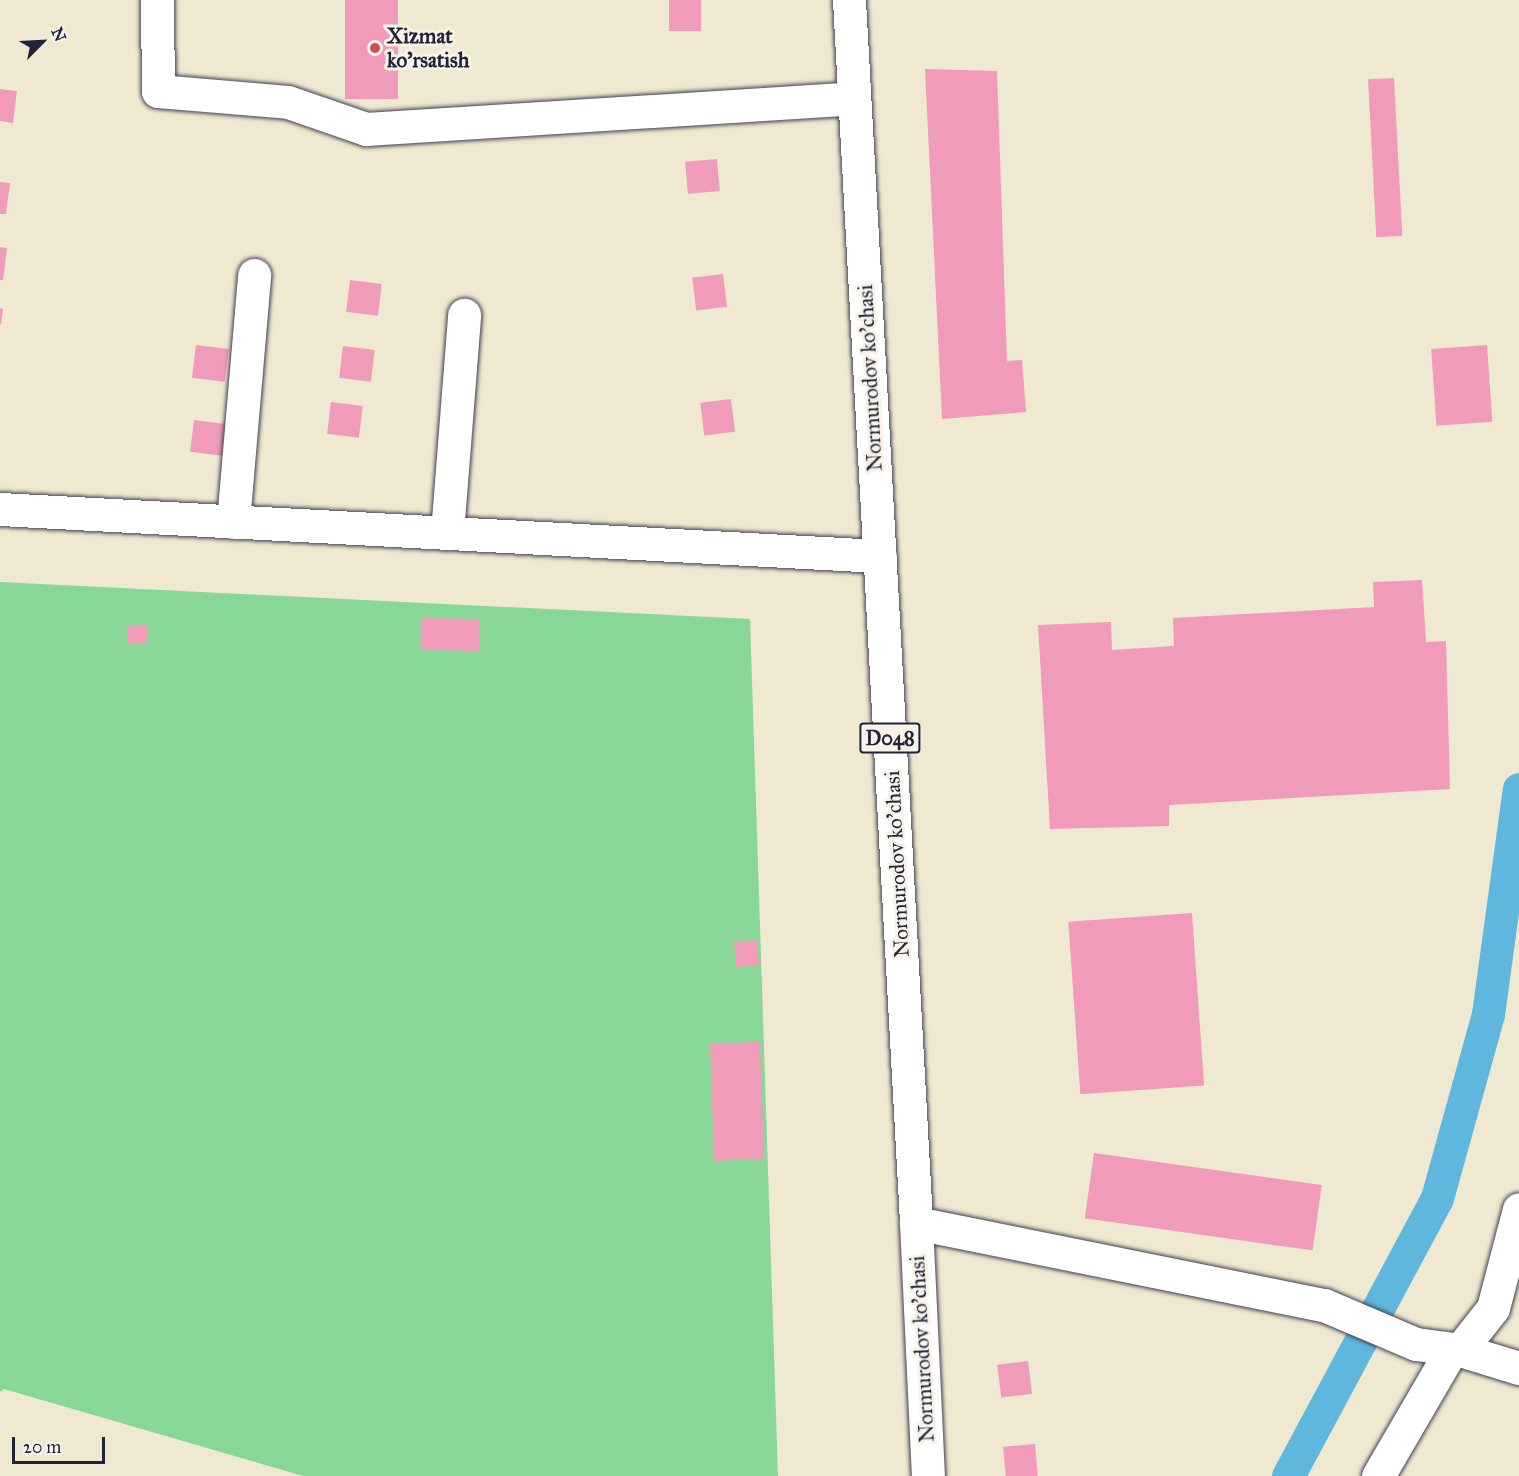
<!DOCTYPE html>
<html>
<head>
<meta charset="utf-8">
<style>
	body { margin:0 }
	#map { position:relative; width:1519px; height:1476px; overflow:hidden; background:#f0e9d1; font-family:"IM FELL Great Primer",serif }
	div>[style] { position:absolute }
	.green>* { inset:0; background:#89d796 }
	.canal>* { height:33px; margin:-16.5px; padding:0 16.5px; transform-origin:16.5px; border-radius:16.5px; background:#60b7dd }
	.building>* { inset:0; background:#f09bb9; transform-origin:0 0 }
	.roads { filter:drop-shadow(0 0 2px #414052) drop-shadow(0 0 2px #414052) }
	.street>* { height:33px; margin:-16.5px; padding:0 16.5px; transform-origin:16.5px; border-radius:16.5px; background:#fff }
	.secondary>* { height:33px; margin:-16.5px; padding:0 16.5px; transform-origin:16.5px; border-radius:16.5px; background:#fff }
	.primary>* { height:33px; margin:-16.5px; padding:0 16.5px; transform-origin:16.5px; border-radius:16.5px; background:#fff }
	.dots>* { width:16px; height:16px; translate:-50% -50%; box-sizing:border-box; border:3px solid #f7f3e8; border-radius:50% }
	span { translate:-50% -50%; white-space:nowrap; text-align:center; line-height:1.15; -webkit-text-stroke:6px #f7f3e8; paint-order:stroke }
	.shield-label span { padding:2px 4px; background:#f7f3e8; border:2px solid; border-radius:4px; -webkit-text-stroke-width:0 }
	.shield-label { font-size:20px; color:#22223b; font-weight:700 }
	.poi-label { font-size:21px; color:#22223b; font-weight:700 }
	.left { translate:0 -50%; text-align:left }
	.street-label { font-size:21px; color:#22223b }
	.north { position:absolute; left:12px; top:12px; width:60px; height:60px; -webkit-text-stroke:4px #f7f3e8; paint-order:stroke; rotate:66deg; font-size:16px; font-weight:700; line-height:24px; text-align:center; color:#22223b }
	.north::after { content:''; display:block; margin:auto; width:21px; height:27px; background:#22223b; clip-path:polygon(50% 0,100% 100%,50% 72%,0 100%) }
	.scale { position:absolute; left:12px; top:1437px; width:93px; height:27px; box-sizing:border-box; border:3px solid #22223b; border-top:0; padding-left:8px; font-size:18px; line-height:21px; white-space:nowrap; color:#22223b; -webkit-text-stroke:4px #f7f3e8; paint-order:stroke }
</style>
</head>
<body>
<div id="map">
	<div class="green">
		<i style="clip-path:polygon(0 582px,750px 619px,778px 1476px,303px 1476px,4px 1389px,0 1392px)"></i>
	</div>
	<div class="canal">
		<i style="left:1288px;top:1476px;width:315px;rotate:-61.8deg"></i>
		<i style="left:1437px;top:1198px;width:191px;rotate:-74.5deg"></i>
		<i style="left:1488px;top:1014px;width:227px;rotate:-82.2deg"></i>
	</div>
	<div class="building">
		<i style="left:345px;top:0;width:53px;height:99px"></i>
		<i style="left:669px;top:0;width:32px;height:31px"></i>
		<i style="clip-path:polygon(925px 69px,997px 71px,1007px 361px,1022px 360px,1026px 412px,942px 419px)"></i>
		<i style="left:1394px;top:78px;width:158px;height:26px;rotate:87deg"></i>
		<i style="clip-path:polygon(0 89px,17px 91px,13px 123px,0 121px)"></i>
		<i style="left:717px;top:159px;width:32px;height:32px;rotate:85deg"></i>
		<i style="clip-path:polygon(0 182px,10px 183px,6px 214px,0 214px)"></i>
		<i style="clip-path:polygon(0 247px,7px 248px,3px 280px,0 280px)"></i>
		<i style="left:723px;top:274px;width:33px;height:31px;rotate:83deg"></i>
		<i style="left:350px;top:280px;width:32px;height:32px;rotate:7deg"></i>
		<i style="clip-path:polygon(0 308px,3px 309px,1px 324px,0 324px)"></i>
		<i style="left:196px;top:345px;width:33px;height:33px;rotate:7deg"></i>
		<i style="left:1487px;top:345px;width:77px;height:56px;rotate:86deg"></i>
		<i style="left:343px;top:346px;width:32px;height:32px;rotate:7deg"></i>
		<i style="left:731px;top:399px;width:33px;height:31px;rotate:83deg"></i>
		<i style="left:331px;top:402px;width:32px;height:32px;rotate:7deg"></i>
		<i style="left:194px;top:420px;width:32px;height:32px;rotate:7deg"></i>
		<i style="clip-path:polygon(1422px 580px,1426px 642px,1446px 641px,1450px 789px,1169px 805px,1169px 826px,1050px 829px,1038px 625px,1111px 622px,1112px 650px,1174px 646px,1173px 618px,1374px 607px,1373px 582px)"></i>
		<i style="left:421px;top:618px;width:59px;height:32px;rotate:1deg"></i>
		<i style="left:127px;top:626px;width:20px;height:18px"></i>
		<i style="left:1192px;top:913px;width:173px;height:124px;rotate:86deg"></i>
		<i style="left:757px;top:940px;width:25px;height:23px;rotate:85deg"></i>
		<i style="left:760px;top:1042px;width:117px;height:50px;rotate:88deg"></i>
		<i style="left:1094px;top:1153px;width:230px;height:66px;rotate:8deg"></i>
		<i style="left:1028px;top:1361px;width:33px;height:31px;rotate:83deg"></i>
		<i style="left:1035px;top:1444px;width:32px;height:32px;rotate:85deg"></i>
	</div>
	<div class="roads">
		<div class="street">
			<i style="left:157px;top:0;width:91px;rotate:89.4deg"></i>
			<i style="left:158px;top:91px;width:130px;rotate:4.8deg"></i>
			<i style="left:288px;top:102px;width:83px;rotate:19.1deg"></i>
			<i style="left:366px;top:129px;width:489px;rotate:-3.6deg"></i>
			<i style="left:0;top:509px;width:881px;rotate:3.06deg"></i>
			<i style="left:233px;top:522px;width:248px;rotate:-85.1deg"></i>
			<i style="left:447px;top:533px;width:219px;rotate:-85.5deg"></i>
			<i style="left:1460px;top:1350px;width:62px;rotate:17deg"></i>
			<i style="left:1378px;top:1476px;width:147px;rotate:-59.8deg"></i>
		</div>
		<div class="secondary">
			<i style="left:916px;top:1223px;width:416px;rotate:11.4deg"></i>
			<i style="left:1324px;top:1305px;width:100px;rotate:23deg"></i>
			<i style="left:1416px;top:1344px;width:44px;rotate:7.8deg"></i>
			<i style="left:1460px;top:1350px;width:53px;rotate:-51.8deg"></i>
			<i style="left:1493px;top:1308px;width:102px;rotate:-75.3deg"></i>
		</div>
		<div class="primary">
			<i style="left:849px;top:0;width:1225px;rotate:86.86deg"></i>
			<i style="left:916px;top:1223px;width:253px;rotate:87.3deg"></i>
		</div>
	</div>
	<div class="dots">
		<i style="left:375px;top:48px;background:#d1495b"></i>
	</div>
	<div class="shield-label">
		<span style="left:890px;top:738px">D048</span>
	</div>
	<div class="poi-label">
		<span class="left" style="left:387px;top:48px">Xizmat<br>ko'rsatish</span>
	</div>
	<div class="street-label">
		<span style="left:870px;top:378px;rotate:-93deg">Normurodov ko'chasi</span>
		<span style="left:897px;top:864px;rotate:-93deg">Normurodov ko'chasi</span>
		<span style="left:922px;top:1349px;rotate:-93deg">Normurodov ko'chasi</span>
	</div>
	<div class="north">N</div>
	<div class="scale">20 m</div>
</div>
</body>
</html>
